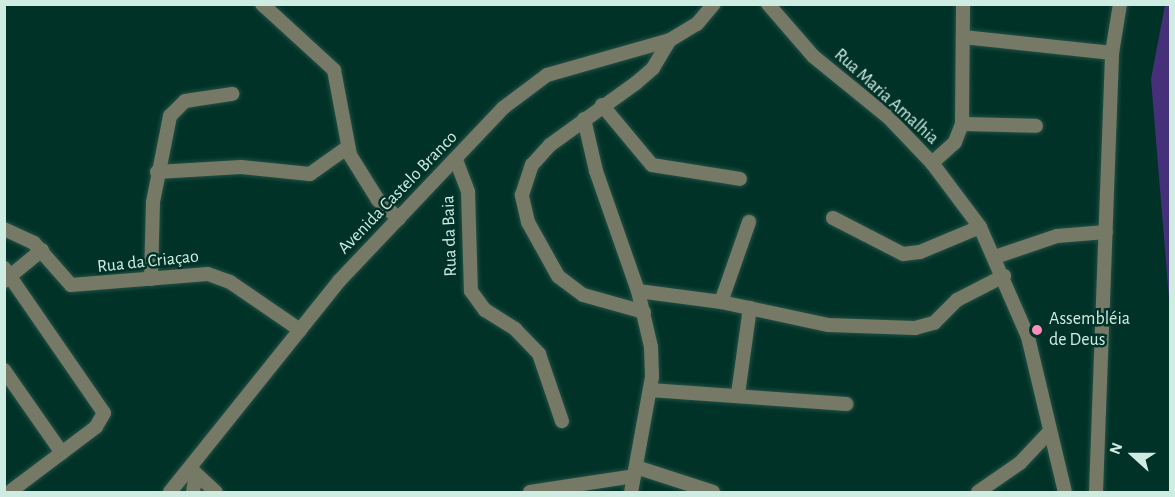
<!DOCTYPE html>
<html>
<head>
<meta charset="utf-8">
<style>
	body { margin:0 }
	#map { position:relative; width:1175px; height:497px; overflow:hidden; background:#013227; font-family:"Alegreya Sans",sans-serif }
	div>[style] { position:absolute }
	.water>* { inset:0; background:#46307a }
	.roads { filter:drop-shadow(0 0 2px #225045) drop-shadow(0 0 2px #225045) }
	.minor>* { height:14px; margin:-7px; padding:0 7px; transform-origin:7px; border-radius:7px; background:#767965 }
	.dots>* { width:16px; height:16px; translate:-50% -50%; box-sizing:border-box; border:3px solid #013227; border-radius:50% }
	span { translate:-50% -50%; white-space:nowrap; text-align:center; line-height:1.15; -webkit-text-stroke:5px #013227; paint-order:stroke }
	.street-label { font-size:18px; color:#cfece3 }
	.poi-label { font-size:18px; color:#cfece3 }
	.left { translate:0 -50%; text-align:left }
	.frame { position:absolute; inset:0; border:6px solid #cfece3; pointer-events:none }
	.north { position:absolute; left:1103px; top:425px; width:60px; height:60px; -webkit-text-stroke:4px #013227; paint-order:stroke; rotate:291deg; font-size:16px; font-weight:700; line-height:24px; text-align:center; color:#cfece3 }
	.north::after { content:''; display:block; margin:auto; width:21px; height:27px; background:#cfece3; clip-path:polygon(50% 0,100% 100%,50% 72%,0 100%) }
</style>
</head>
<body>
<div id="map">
	<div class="water">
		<i style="clip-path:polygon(1165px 5px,1170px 5px,1170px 311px,1151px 79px)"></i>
	</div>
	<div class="roads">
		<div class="minor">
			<i style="left:262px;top:4px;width:98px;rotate:42.5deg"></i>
			<i style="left:334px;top:70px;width:86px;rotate:79.3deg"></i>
			<i style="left:350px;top:155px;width:53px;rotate:58.1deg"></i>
			<i style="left:378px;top:200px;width:28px;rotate:42deg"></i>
			<i style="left:768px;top:4px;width:69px;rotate:49.1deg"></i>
			<i style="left:813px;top:56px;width:98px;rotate:39.2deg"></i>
			<i style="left:889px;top:118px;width:62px;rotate:46.3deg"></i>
			<i style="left:932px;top:163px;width:80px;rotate:53.1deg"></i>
			<i style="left:980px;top:227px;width:120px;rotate:66.4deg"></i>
			<i style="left:1028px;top:337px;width:159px;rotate:76.6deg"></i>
			<i style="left:963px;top:37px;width:150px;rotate:6.1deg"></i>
			<i style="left:602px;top:105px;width:78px;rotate:50.2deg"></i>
			<i style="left:652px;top:165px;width:89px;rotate:9deg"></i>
			<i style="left:584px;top:119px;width:53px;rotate:77deg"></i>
			<i style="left:596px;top:171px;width:127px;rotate:70.7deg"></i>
			<i style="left:638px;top:291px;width:57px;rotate:76.9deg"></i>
			<i style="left:651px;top:347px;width:30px;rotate:88deg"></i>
			<i style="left:652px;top:377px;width:117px;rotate:100.3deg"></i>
			<i style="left:962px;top:124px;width:120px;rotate:-89.5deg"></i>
			<i style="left:456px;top:160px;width:34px;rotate:69deg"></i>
			<i style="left:468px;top:192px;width:99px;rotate:88.3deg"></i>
			<i style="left:471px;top:291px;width:24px;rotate:54deg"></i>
			<i style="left:485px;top:310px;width:36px;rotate:32deg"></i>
			<i style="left:515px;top:329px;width:35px;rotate:46deg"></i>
			<i style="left:539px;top:354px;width:71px;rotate:71.1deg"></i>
			<i style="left:932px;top:163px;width:31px;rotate:-42deg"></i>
			<i style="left:955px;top:142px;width:19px;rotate:-69deg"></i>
			<i style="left:962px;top:124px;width:74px;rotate:1.5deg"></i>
			<i style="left:157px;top:172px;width:84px;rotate:-3.4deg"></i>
			<i style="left:241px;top:167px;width:69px;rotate:5.8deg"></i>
			<i style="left:310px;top:174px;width:47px;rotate:-35.4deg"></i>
			<i style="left:833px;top:218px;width:79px;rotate:27.2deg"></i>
			<i style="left:903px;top:254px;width:17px;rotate:-7deg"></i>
			<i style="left:920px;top:252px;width:65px;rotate:-22.6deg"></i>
			<i style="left:4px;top:229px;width:33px;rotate:25deg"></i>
			<i style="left:34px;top:243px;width:56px;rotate:48.6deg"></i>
			<i style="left:71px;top:285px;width:137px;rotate:-4.6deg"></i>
			<i style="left:208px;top:274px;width:23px;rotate:20deg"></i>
			<i style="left:230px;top:282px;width:85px;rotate:34.4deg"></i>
			<i style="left:995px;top:257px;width:65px;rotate:-18.7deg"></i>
			<i style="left:1057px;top:236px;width:49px;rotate:-4.7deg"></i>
			<i style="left:4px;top:268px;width:176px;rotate:55.4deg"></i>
			<i style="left:104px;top:413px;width:16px;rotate:120deg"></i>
			<i style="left:96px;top:427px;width:105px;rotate:143.1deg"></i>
			<i style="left:151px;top:279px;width:77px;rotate:-88.5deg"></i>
			<i style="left:153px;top:202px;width:88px;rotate:-78.8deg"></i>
			<i style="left:170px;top:116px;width:21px;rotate:-45deg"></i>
			<i style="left:185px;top:101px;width:48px;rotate:-8.5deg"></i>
			<i style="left:4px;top:281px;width:49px;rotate:-39.2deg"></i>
			<i style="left:638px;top:291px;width:84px;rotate:7.5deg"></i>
			<i style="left:721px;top:302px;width:109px;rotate:12.1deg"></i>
			<i style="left:828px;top:325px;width:87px;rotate:2deg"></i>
			<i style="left:915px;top:328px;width:20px;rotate:-15deg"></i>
			<i style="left:934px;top:323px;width:33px;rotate:-45deg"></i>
			<i style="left:957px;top:300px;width:53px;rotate:-27.1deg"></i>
			<i style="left:721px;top:302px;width:85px;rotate:-70.7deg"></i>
			<i style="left:644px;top:312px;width:63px;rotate:-164.4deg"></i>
			<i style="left:583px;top:295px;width:31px;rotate:-143deg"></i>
			<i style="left:558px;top:276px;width:62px;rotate:-119.1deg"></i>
			<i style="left:528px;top:222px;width:28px;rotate:-103deg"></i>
			<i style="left:522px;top:195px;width:32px;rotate:-72deg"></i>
			<i style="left:532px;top:165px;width:27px;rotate:-48deg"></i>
			<i style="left:550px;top:145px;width:106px;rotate:-35.8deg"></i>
			<i style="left:636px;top:83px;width:23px;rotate:-41deg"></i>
			<i style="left:653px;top:68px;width:33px;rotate:-59deg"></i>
			<i style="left:4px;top:370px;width:101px;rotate:55.1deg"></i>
			<i style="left:650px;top:390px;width:197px;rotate:4.1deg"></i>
			<i style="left:738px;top:394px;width:87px;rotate:-82.1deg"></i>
			<i style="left:636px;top:467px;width:81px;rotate:18deg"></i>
			<i style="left:191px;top:469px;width:34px;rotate:43deg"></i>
			<i style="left:170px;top:492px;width:270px;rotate:-51.3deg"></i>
			<i style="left:339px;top:281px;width:238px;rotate:-46.5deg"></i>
			<i style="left:503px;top:108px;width:55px;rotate:-36.9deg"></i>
			<i style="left:547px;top:75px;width:128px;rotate:-15.9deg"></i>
			<i style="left:670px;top:40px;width:31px;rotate:-31deg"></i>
			<i style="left:697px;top:24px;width:26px;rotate:-50deg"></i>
			<i style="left:193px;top:492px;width:18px;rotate:-81deg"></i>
			<i style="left:530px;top:492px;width:105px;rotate:-8.7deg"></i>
			<i style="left:978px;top:492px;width:51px;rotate:-34.6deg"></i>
			<i style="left:1020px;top:463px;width:44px;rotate:-46.8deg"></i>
			<i style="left:1096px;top:492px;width:439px;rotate:-87.9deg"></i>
			<i style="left:1112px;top:53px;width:50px;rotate:-80.7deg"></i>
		</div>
	</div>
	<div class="dots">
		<i style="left:1037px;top:330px;background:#fd8ebe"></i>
	</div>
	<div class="street-label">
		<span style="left:886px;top:97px;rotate:42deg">Rua Maria Amalhia</span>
		<span style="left:398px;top:193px;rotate:-46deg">Avenida Castelo Branco</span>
		<span style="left:450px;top:236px;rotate:-92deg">Rua da Baia</span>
		<span style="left:148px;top:262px;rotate:-6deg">Rua da Criaçao</span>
	</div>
	<div class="poi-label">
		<span class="left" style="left:1049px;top:330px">Assembléia<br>de Deus</span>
	</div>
	<div class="frame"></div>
	<div class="north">N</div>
</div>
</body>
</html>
